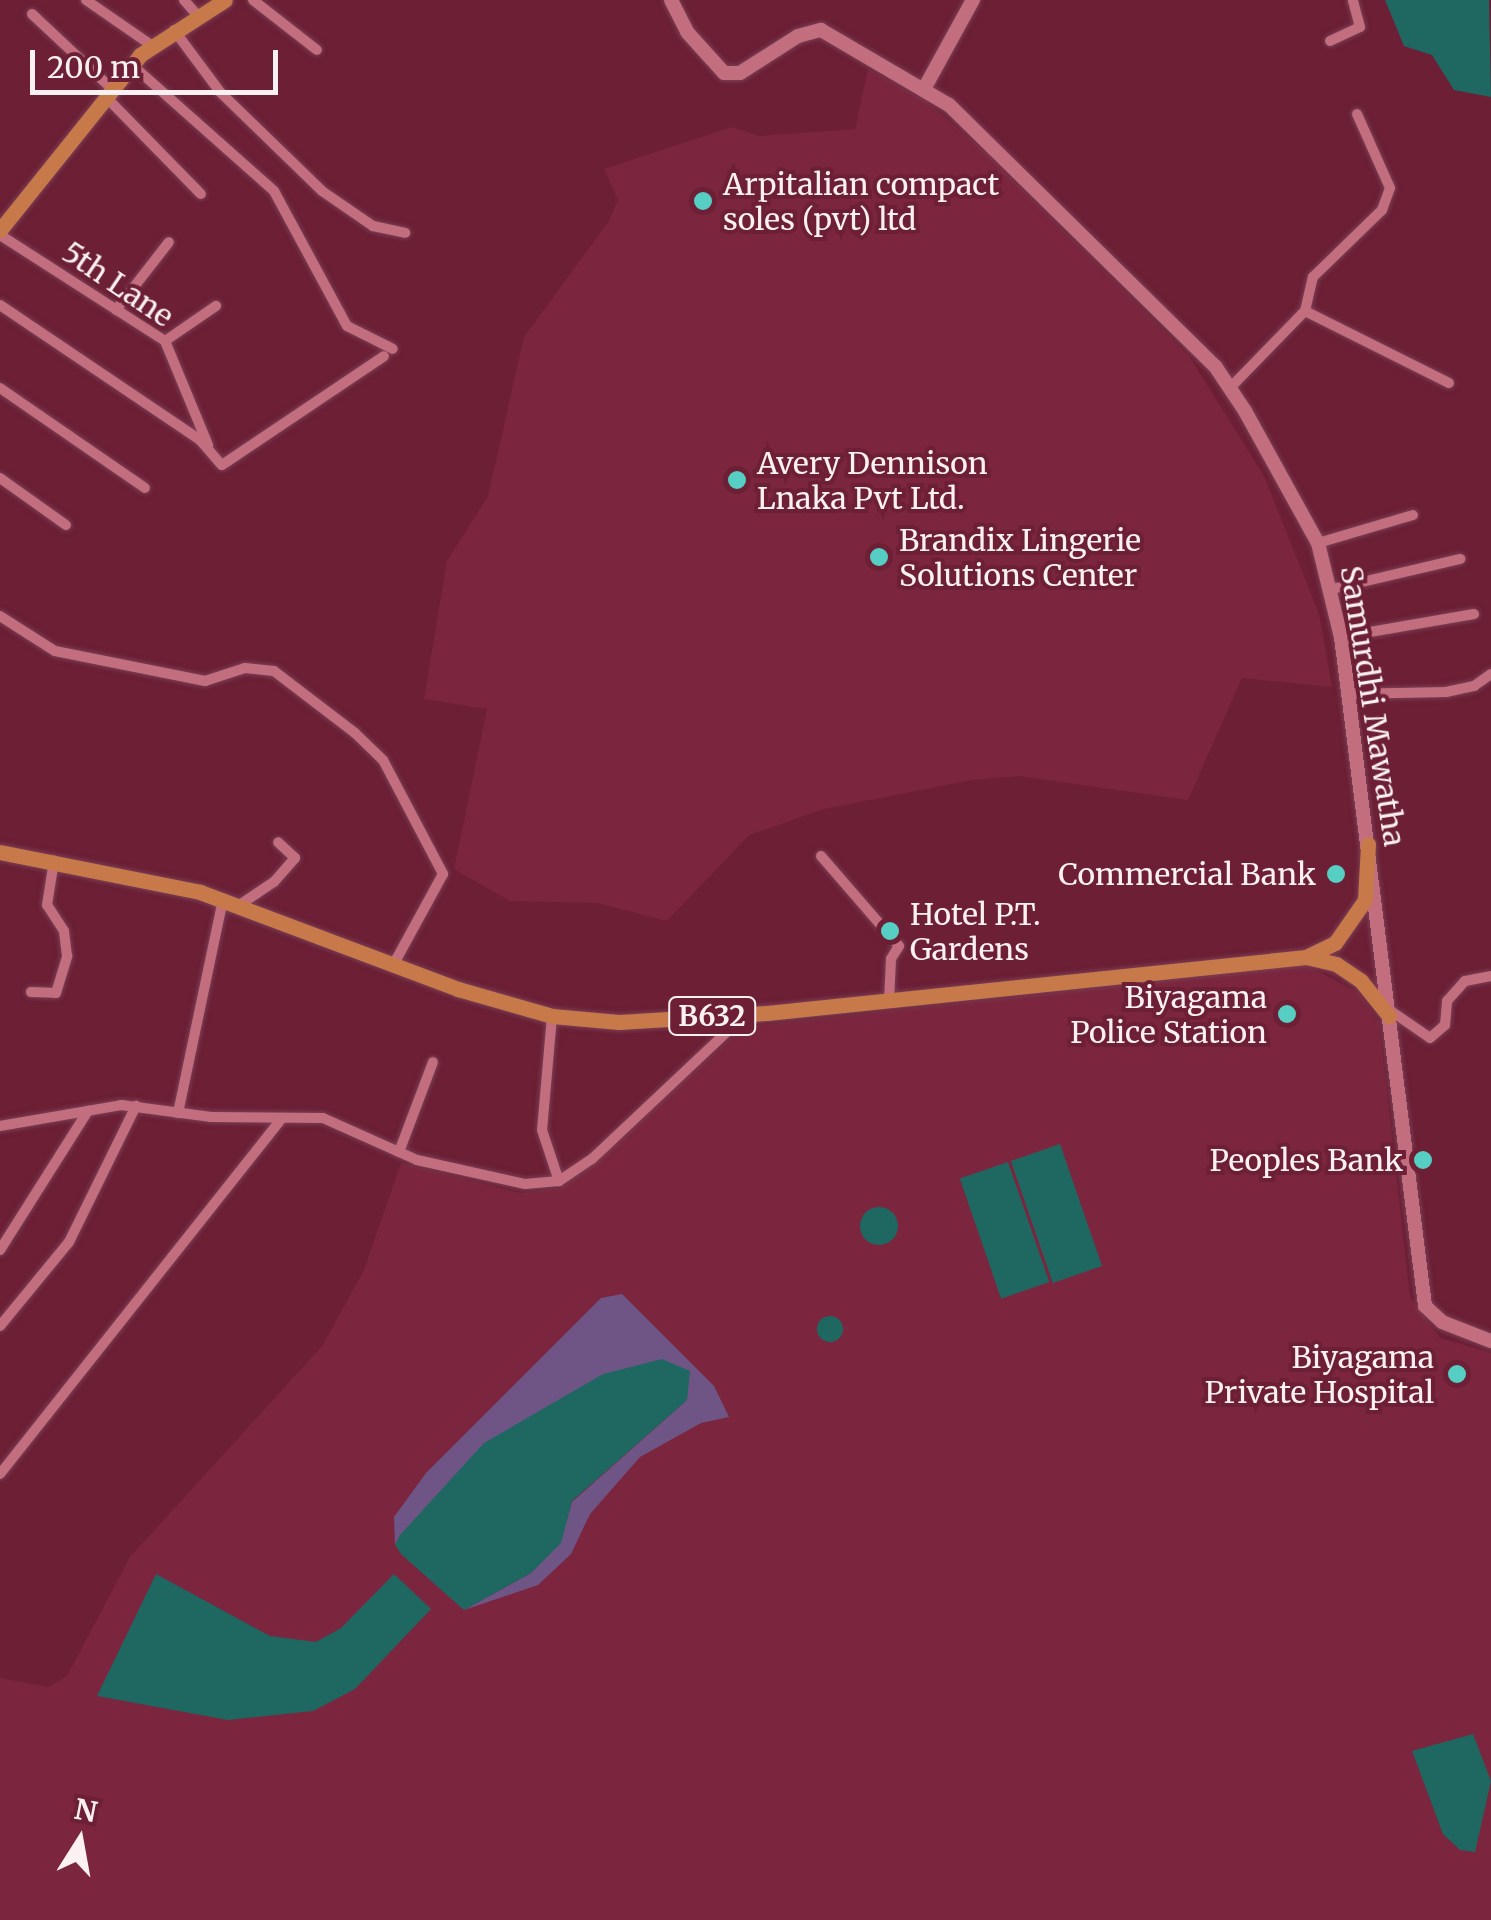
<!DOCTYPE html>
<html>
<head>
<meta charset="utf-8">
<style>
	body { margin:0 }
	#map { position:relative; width:1491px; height:1920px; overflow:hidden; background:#6c1f35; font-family:Merriweather,serif }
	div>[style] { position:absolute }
	.built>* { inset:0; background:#7b263e }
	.green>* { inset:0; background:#6e5586 }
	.water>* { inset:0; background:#1f6761; transform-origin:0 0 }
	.round { border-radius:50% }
	.roads { filter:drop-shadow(0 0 2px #7a3f54) drop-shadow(0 0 2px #7a3f54) }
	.street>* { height:10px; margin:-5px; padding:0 5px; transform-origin:5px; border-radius:5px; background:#c36e7f }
	.secondary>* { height:14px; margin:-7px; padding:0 7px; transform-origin:7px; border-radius:7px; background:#c36e7f }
	.primary>* { height:15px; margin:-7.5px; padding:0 7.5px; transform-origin:7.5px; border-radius:7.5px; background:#c7794a }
	.dots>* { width:28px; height:28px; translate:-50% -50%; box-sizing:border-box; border:5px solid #6c1f35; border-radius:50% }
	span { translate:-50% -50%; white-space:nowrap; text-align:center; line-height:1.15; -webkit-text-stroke:8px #6c1f35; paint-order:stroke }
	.shield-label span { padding:2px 8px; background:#6c1f35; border:2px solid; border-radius:8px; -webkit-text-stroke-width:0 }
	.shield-label { font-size:28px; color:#fbf1f2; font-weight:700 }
	.poi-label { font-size:30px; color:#fbf1f2 }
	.left { translate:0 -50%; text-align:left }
	.right { translate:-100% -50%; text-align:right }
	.street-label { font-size:30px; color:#fbf1f2 }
	.north { position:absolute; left:30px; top:1790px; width:100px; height:100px; -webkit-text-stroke:8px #6c1f35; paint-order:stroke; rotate:11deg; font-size:28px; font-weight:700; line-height:40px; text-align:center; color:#fbf1f2 }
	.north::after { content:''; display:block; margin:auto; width:35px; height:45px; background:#fbf1f2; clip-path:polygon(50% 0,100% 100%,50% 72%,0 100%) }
	.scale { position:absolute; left:30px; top:50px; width:248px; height:45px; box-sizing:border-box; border:5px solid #fbf1f2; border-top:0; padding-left:12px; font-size:30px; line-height:35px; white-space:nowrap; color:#fbf1f2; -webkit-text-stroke:8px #6c1f35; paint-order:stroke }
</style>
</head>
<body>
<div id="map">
	<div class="built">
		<i style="clip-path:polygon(868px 69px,927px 102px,982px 149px,1189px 356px,1264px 476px,1319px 614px,1332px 687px,1242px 678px,1188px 800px,1019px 776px,972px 780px,824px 809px,749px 835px,667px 921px,597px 903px,510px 901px,454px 869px,487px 709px,424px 699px,447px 561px,488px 496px,524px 337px,609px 221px,618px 200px,604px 169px,732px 127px,758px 136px,855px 129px)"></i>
		<i style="clip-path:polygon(1306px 965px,1359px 993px,1379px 1022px,1410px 1297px,1440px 1338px,1491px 1353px,1491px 1920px,0 1920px,0 1678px,48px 1687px,67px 1676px,130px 1557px,323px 1345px,364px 1270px,401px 1163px,520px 1193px,561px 1188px,744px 1027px)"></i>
	</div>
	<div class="green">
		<i style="clip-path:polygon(622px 1294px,714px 1386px,729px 1417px,701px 1423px,640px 1457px,590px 1514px,571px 1554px,538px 1585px,464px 1610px,531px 1573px,560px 1543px,572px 1502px,687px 1400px,400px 1535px,395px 1545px,394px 1517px,426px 1473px,601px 1298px)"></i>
	</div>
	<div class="water">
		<i style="clip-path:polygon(1385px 0,1489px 0,1491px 97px,1454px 90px,1432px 55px,1404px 46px)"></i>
		<i style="left:1060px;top:1144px;width:129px;height:52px;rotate:71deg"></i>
		<i style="left:1008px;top:1162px;width:127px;height:51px;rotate:71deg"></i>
		<i class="round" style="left:860px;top:1207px;width:38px;height:38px"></i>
		<i class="round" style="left:817px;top:1316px;width:26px;height:26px"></i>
		<i style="clip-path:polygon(662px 1359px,690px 1371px,687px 1400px,572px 1501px,561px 1543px,531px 1573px,464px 1610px,402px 1555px,395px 1545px,400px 1535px,484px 1443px,603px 1374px)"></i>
		<i style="clip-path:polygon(156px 1574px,270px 1636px,316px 1642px,341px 1628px,394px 1574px,431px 1609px,355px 1689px,313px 1711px,228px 1720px,97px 1696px)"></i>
		<i style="clip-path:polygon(1473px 1734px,1491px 1781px,1475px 1852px,1460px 1850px,1443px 1834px,1412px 1751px)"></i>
	</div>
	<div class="roads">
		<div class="street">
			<i style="left:86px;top:0;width:79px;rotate:34.7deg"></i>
			<i style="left:184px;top:0;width:20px;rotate:49deg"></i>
			<i style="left:253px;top:0;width:81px;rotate:38deg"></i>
			<i style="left:32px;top:14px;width:108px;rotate:43.1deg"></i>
			<i style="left:174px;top:30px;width:77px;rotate:53.4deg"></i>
			<i style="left:220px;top:92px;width:142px;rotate:44.1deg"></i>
			<i style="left:322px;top:191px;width:62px;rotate:34.5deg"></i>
			<i style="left:373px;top:226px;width:33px;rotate:12deg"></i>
			<i style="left:1330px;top:41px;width:33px;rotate:-25deg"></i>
			<i style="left:1360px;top:27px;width:28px;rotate:-105deg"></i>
			<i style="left:131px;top:64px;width:191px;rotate:41.6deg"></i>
			<i style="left:274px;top:191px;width:153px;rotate:61.6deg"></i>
			<i style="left:347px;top:326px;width:51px;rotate:26.6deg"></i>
			<i style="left:105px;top:96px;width:137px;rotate:45.6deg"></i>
			<i style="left:0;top:235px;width:196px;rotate:32.7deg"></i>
			<i style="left:165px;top:341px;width:113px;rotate:67.5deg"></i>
			<i style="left:0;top:305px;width:241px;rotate:34deg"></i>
			<i style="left:200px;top:440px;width:33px;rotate:49deg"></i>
			<i style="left:222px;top:465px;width:195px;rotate:-33.9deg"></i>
			<i style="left:116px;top:310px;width:86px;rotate:-52.1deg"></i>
			<i style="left:1305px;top:311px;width:161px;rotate:26.6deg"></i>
			<i style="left:165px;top:341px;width:62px;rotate:-34.5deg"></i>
			<i style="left:0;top:388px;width:176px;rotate:34.6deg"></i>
			<i style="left:1230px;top:388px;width:107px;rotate:-45.8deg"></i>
			<i style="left:1305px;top:311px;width:35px;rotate:-77deg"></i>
			<i style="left:1313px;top:277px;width:96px;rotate:-44.2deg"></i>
			<i style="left:1382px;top:210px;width:23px;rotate:-70deg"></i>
			<i style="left:1390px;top:188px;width:81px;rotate:-114deg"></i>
			<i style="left:0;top:478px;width:81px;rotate:35.5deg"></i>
			<i style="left:1318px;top:543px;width:99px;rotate:-16.4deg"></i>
			<i style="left:1328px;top:590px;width:136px;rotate:-13.2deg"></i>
			<i style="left:0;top:616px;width:65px;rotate:32.5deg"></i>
			<i style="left:55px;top:651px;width:153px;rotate:11.3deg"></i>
			<i style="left:205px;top:681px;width:42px;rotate:-18deg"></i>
			<i style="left:245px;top:668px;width:29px;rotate:6deg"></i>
			<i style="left:274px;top:671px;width:102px;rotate:37.4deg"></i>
			<i style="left:355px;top:733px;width:39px;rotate:44deg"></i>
			<i style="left:383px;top:760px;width:129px;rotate:62.2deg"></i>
			<i style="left:443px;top:874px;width:106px;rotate:118.7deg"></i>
			<i style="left:1341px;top:637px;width:135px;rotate:-9.8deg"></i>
			<i style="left:1348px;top:694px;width:98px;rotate:-1.2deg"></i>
			<i style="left:1446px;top:692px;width:29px;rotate:-12deg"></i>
			<i style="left:1474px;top:686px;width:21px;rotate:-35deg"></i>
			<i style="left:821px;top:856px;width:119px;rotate:49.1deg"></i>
			<i style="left:899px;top:946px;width:15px;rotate:122deg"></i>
			<i style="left:891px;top:959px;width:42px;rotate:92.7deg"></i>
			<i style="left:241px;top:904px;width:40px;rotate:-34deg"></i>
			<i style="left:274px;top:882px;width:32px;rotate:-49deg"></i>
			<i style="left:295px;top:858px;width:23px;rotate:-137deg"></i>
			<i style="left:31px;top:992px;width:25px;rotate:2deg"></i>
			<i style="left:56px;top:993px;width:39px;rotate:-73deg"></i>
			<i style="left:67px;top:956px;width:25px;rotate:-97deg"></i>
			<i style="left:64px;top:931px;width:31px;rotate:-123deg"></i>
			<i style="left:47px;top:905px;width:45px;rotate:-81deg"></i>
			<i style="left:1388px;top:1009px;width:51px;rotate:34.6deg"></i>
			<i style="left:1430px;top:1038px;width:20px;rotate:-41deg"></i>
			<i style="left:1445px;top:1025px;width:24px;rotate:-85deg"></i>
			<i style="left:1447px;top:1001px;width:27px;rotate:-48deg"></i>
			<i style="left:1465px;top:981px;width:26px;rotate:-11deg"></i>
			<i style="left:552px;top:1016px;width:114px;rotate:95deg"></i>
			<i style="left:542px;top:1130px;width:54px;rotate:71.6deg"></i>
			<i style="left:178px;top:1113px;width:219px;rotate:-78.1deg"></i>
			<i style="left:0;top:1126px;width:123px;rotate:-9.8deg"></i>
			<i style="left:121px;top:1105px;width:91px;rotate:7.6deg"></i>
			<i style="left:211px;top:1117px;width:112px;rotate:0.5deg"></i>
			<i style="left:323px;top:1118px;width:103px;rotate:24.1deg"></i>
			<i style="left:417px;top:1160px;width:111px;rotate:12.5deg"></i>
			<i style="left:525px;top:1184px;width:34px;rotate:-5deg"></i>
			<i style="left:559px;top:1181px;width:40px;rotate:-34deg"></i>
			<i style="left:592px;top:1159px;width:210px;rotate:-43.3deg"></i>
			<i style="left:399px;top:1152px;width:96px;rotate:-69.3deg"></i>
			<i style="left:0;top:1250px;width:165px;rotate:-57.7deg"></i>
			<i style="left:0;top:1326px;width:109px;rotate:-50.6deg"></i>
			<i style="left:69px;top:1242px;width:152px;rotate:-63.8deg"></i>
			<i style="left:0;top:1474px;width:454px;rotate:-51.6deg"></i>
		</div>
		<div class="secondary">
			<i style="left:671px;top:0;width:36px;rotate:63deg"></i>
			<i style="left:687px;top:32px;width:55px;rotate:47.9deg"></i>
			<i style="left:724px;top:73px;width:16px"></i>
			<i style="left:740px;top:73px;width:69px;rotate:-32.5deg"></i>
			<i style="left:798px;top:36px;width:24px;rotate:-15deg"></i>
			<i style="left:821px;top:30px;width:148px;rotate:30.4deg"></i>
			<i style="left:949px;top:105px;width:373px;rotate:44.5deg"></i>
			<i style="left:1215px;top:366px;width:54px;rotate:56.3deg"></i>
			<i style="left:1245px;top:411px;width:151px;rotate:61.1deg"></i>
			<i style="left:1318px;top:543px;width:97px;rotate:76.3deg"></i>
			<i style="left:1341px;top:637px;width:674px;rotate:82.84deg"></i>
			<i style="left:1425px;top:1306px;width:23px;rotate:43deg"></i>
			<i style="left:1442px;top:1322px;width:53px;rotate:21.2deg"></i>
			<i style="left:924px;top:89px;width:102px;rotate:-61.2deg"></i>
		</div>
		<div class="primary">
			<i style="left:0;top:230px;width:224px;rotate:-51.3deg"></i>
			<i style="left:140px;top:55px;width:101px;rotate:-32.9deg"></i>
			<i style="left:0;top:852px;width:204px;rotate:11.3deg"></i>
			<i style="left:200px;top:892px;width:276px;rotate:20.6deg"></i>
			<i style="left:458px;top:989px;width:98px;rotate:16deg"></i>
			<i style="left:552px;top:1016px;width:67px;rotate:5.1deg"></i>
			<i style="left:619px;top:1022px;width:148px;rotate:-3.5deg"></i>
			<i style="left:767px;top:1013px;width:542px;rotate:-5.93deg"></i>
			<i style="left:1306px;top:957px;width:32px;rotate:-26deg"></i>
			<i style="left:1335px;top:943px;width:52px;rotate:-55.1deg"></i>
			<i style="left:1365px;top:900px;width:56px;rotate:-86.9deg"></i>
			<i style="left:1306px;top:957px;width:31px;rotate:13deg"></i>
			<i style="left:1336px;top:964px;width:30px;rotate:34deg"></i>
			<i style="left:1361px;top:981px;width:45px;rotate:51.3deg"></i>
		</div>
	</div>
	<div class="dots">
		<i style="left:703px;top:201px;background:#56cec3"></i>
		<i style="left:737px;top:480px;background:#56cec3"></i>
		<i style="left:879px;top:557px;background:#56cec3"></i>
		<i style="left:1336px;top:874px;background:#56cec3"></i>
		<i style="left:890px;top:931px;background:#56cec3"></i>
		<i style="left:1287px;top:1014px;background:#56cec3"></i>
		<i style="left:1423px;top:1160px;background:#56cec3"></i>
		<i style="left:1457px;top:1374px;background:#56cec3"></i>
	</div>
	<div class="shield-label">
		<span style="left:712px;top:1016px">B632</span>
	</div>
	<div class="poi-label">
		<span class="left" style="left:723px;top:201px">Arpitalian compact<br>soles (pvt) ltd</span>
		<span class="left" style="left:757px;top:480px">Avery Dennison<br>Lnaka Pvt Ltd.</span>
		<span class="left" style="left:899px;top:557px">Brandix Lingerie<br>Solutions Center</span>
		<span class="right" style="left:1316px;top:874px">Commercial Bank</span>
		<span class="left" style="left:910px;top:931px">Hotel P.T.<br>Gardens</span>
		<span class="right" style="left:1267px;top:1014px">Biyagama<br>Police Station</span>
		<span class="right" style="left:1403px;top:1160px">Peoples Bank</span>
		<span class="right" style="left:1434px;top:1374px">Biyagama<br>Private Hospital</span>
	</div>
	<div class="street-label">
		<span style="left:118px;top:284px;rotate:34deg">5th Lane</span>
		<span style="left:1373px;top:706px;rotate:81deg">Samurdhi Mawatha</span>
	</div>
	<div class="north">N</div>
	<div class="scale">200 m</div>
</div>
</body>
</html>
